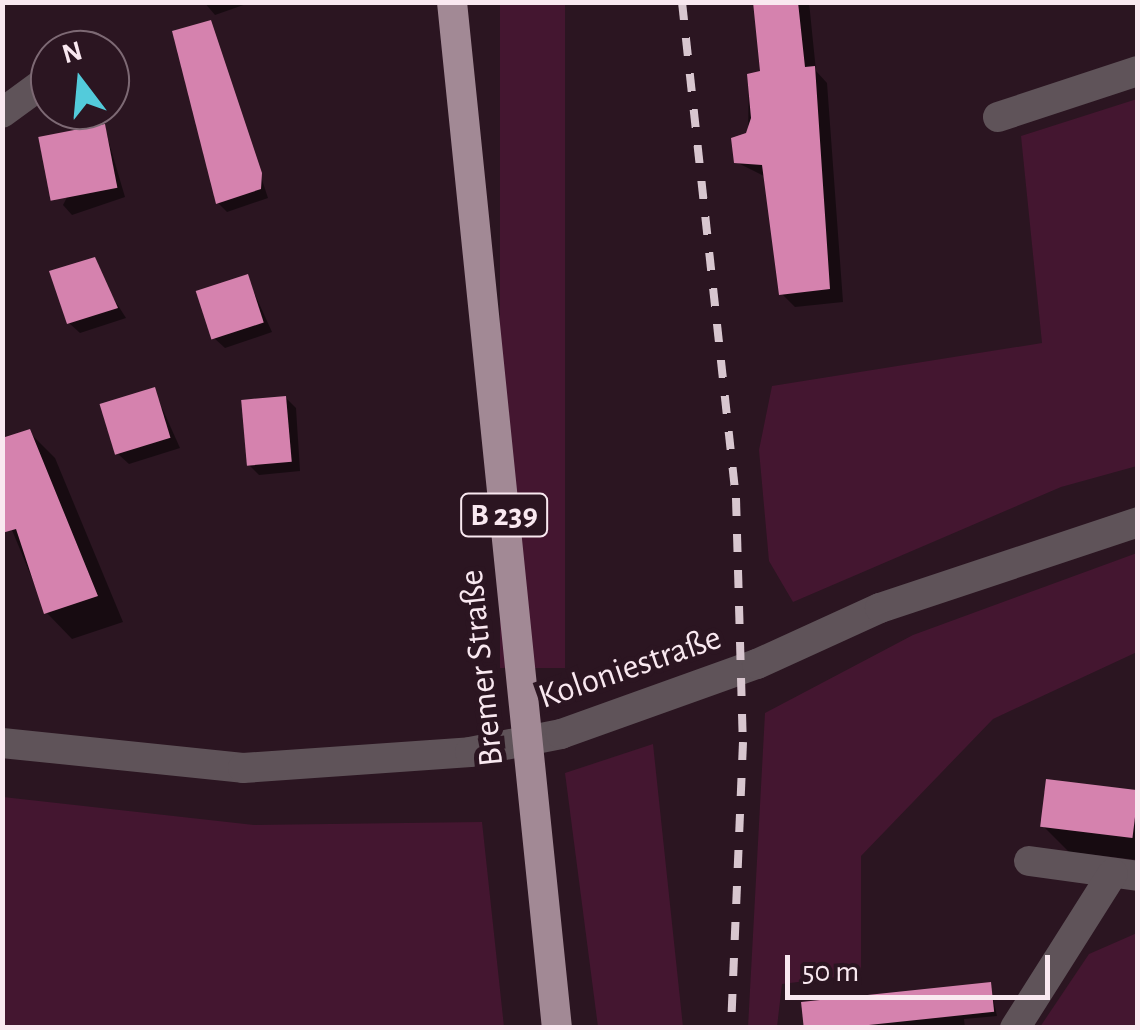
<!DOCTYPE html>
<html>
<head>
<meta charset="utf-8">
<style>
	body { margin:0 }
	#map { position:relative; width:1140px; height:1030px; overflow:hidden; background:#2b1521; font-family:"Alegreya Sans",sans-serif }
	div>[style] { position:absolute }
	.green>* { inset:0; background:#441630; transform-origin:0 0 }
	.shadow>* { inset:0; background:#0007 }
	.building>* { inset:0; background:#d582ae; transform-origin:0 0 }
	.minor>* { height:30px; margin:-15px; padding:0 15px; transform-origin:15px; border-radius:15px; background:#5f5359 }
	.major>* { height:30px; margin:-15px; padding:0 15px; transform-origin:15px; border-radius:15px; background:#a28995 }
	.rail>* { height:8px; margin-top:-4px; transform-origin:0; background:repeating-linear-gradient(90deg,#d8c6cf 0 18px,transparent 0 36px) }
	span { translate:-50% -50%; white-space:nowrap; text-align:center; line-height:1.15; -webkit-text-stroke:10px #2b1521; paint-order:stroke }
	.shield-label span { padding:2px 8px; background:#2b1521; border:2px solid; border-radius:8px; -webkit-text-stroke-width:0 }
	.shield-label { font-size:32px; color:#f9e8f0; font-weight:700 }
	.street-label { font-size:35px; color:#f9e8f0 }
	.frame { position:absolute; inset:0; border:5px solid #f9e8f0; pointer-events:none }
	.north { position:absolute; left:30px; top:30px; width:100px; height:100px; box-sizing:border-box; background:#2b1521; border:2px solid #7d6974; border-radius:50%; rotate:344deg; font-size:28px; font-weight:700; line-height:40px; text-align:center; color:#f9e8f0 }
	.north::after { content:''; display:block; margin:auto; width:35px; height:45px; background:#53cbdb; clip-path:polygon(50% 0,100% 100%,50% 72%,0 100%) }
	.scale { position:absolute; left:785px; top:955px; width:265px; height:45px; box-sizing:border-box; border:5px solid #f9e8f0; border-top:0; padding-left:12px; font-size:30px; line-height:35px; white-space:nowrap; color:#f9e8f0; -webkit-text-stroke:8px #2b1521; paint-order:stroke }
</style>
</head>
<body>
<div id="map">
	<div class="green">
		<i style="left:500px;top:3px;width:65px;height:665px"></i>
		<i style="clip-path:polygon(1137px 99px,1137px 466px,1061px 487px,793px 602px,769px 561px,759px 450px,772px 386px,1042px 343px,1021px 136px)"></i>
		<i style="clip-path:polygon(1137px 553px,1137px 652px,993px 719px,861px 856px,861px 974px,782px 984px,777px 1027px,748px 1027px,765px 713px,913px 635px)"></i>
		<i style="clip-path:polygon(653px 744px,683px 1027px,598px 1027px,565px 773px)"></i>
		<i style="clip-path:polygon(3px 797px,254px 825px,482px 822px,504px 1027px,3px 1027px)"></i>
		<i style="clip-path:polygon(1137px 933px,1137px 1027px,1040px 1027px,1089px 954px)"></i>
	</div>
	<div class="shadow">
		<i style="clip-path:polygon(204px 2px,252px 2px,215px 15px)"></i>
		<i style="clip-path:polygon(755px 2px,809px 2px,816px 71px,827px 83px,843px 302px,795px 307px,781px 293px,766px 177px,736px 162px,748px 135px,749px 76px,763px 73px)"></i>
		<i style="clip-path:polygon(210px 23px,268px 198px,227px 212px,218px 203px)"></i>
		<i style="clip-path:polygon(104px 126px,125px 197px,72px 215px,63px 205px)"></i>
		<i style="clip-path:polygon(98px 274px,126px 318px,80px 333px,69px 323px)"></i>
		<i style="clip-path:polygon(247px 277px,272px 332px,225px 348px,214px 338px)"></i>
		<i style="clip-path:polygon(154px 390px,180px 448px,129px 464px,118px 454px)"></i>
		<i style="clip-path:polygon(286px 398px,296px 408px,300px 471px,259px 475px,249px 465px)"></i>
		<i style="clip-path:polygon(29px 432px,55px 458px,123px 622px,72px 639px,46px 612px,2px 506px)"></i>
		<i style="clip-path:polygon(1138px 793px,1138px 860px,1069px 852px,1043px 826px)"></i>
		<i style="clip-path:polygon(990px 984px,997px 1016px,964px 1019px,965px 1028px,807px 1028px)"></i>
	</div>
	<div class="building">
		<i style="clip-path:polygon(753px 2px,798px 2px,805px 67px,815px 66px,830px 289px,779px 295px,762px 165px,734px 163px,731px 138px,746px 133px,751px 118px,747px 74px,760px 71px)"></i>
		<i style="clip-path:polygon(211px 20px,262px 173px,261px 189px,216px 204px,172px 31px)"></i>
		<i style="left:105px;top:124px;width:65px;height:68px;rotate:79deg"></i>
		<i style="clip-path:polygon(95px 257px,118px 308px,67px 324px,49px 271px)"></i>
		<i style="left:248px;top:274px;width:51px;height:55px;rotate:72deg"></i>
		<i style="left:155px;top:387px;width:53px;height:58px;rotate:73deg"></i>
		<i style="left:286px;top:396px;width:66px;height:45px;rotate:85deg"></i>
		<i style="clip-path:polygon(30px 429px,98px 596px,44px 614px,16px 529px,2px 533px,2px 438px)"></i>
		<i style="left:1046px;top:779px;width:93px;height:48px;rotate:7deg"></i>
		<i style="left:991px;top:982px;width:30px;height:191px;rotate:84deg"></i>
	</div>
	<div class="minor">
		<i style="left:86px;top:50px;width:6px;rotate:-39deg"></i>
		<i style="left:2px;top:113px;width:59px;rotate:-36.1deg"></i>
		<i style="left:998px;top:117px;width:147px;rotate:-18.2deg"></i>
		<i style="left:2px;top:743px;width:242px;rotate:5.9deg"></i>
		<i style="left:243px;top:768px;width:228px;rotate:-4deg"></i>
		<i style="left:470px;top:752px;width:93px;rotate:-11.2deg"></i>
		<i style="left:561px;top:734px;width:208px;rotate:-19.7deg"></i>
		<i style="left:757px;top:664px;width:135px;rotate:-24.5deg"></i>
		<i style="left:880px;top:608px;width:272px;rotate:-18.4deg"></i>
		<i style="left:1029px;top:861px;width:110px;rotate:7.8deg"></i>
		<i style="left:1015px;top:1028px;width:183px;rotate:-57.7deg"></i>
	</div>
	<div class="major">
		<i style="left:452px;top:2px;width:1031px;rotate:84.16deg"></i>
	</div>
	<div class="rail">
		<i style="left:682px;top:2px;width:499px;rotate:83.8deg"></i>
		<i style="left:736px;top:498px;width:244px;rotate:88.4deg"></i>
		<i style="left:743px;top:742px;width:286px;rotate:92.4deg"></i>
	</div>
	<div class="shield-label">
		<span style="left:504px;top:515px">B 239</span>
	</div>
	<div class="street-label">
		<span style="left:482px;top:668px;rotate:-96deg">Bremer Straße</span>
		<span style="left:630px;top:668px;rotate:-19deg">Koloniestraße</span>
	</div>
	<div class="frame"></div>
	<div class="north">N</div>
	<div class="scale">50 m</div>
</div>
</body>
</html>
